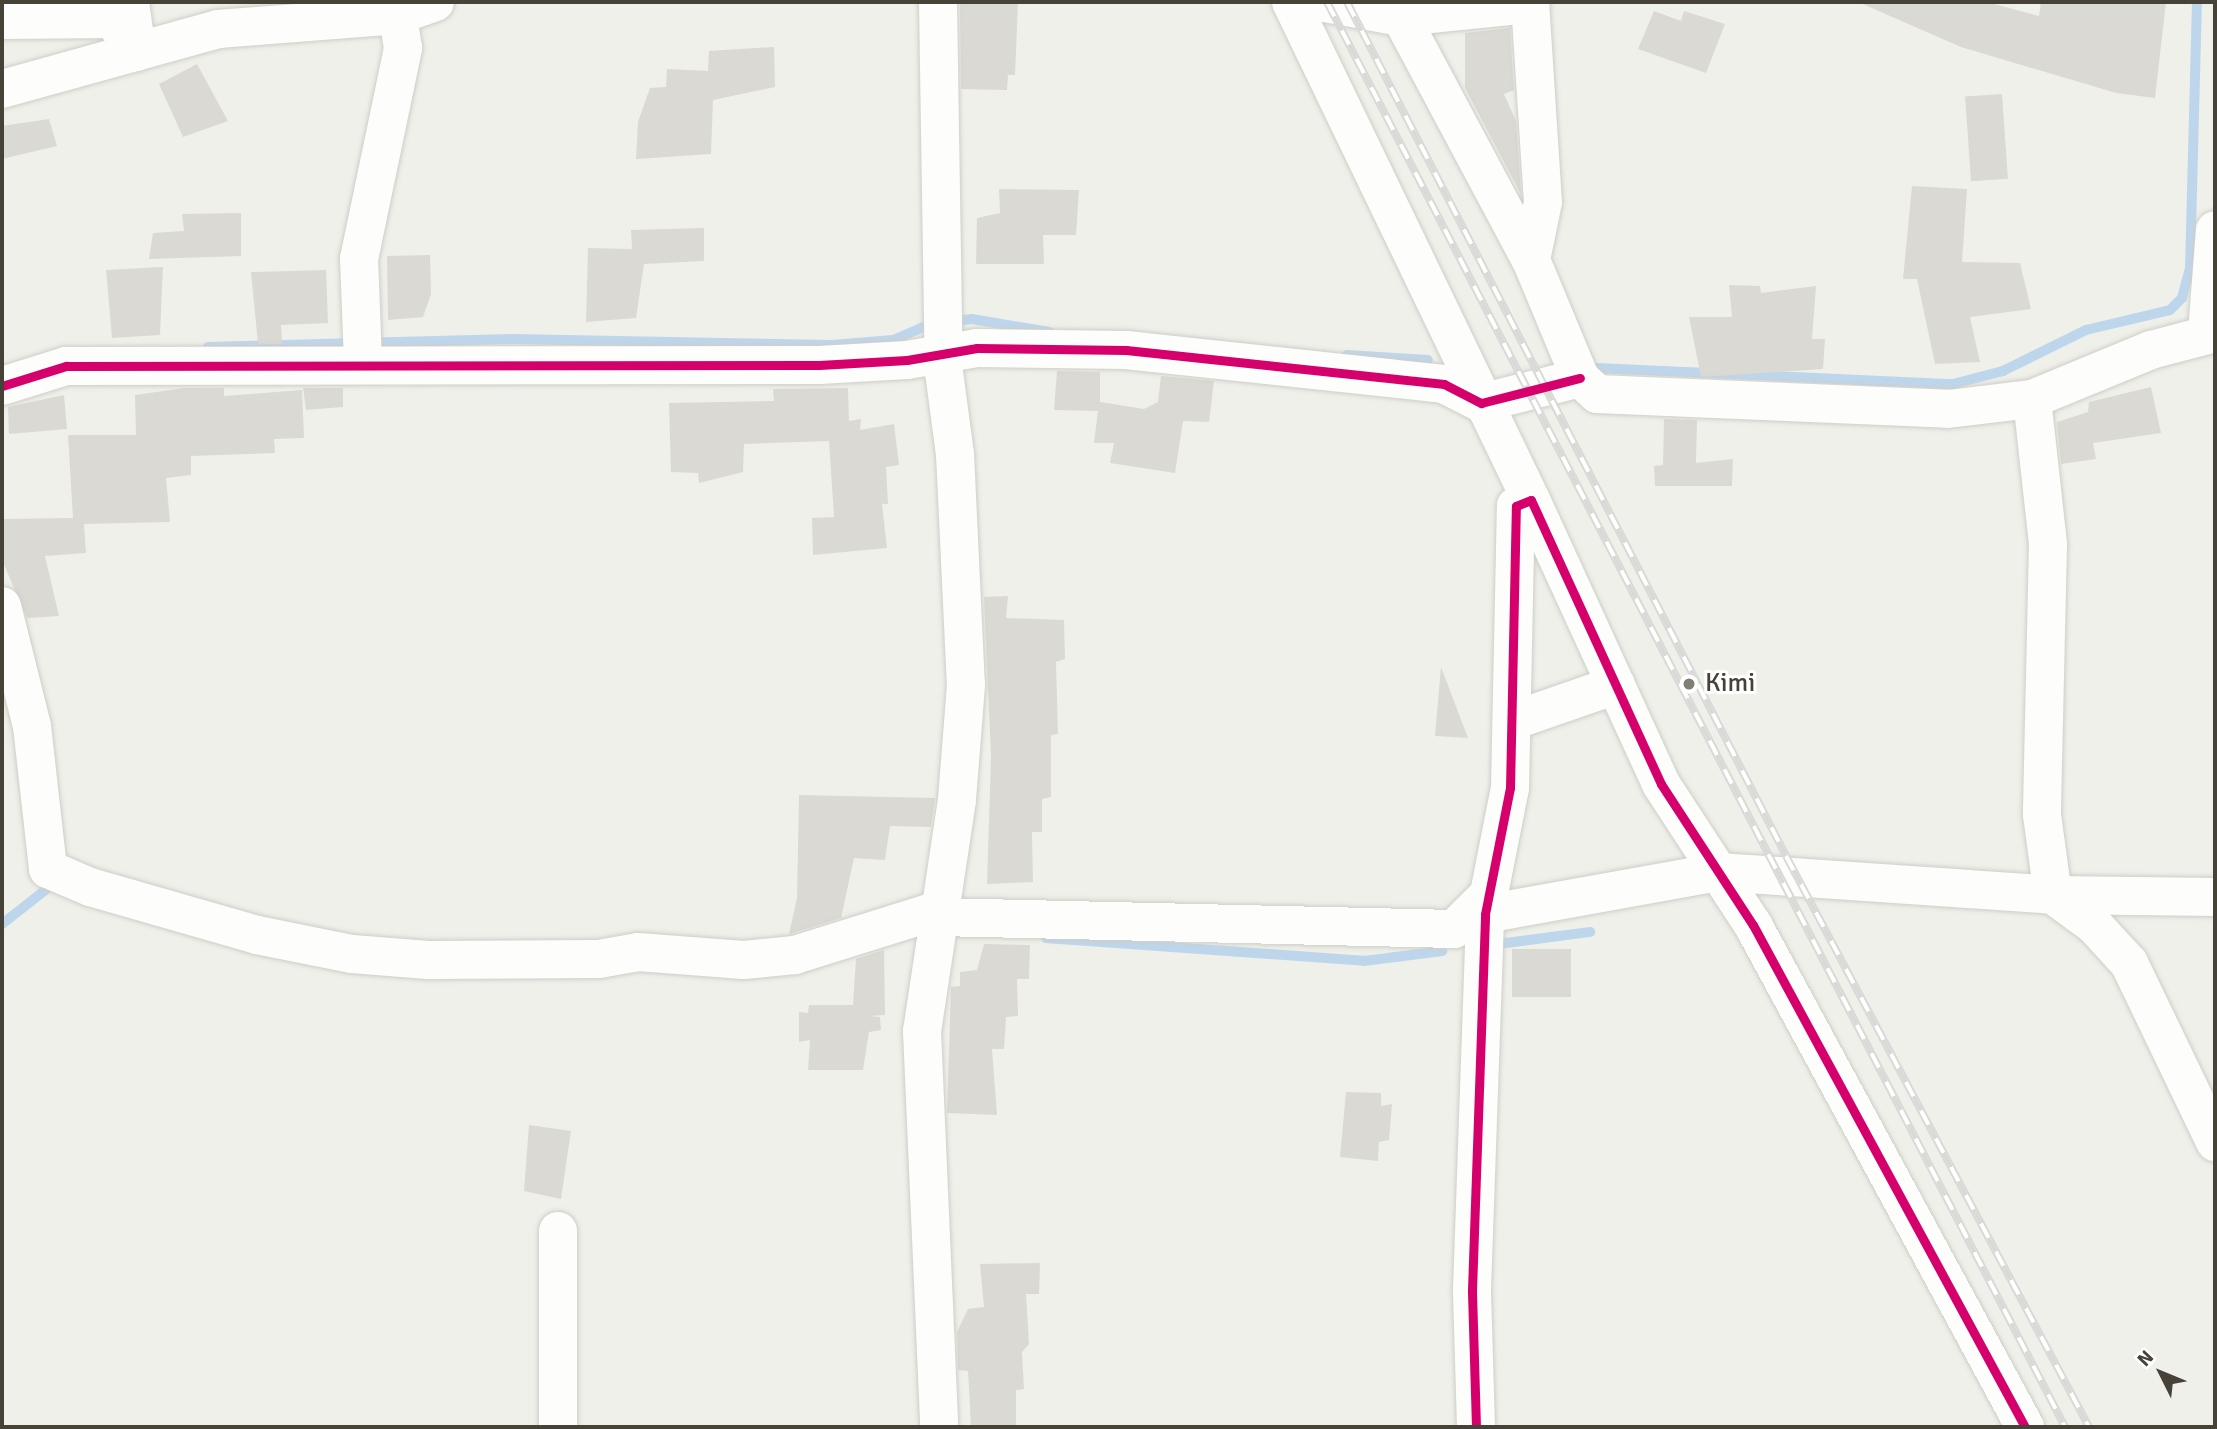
<!DOCTYPE html>
<html>
<head>
<meta charset="utf-8">
<style>
	body { margin:0 }
	#map { position:relative; width:2217px; height:1429px; overflow:hidden; background:#f0f0eb; font-family:Signika,sans-serif }
	div>[style] { position:absolute }
	.stream>* { height:10px; margin:-5px; padding:0 5px; transform-origin:5px; border-radius:5px; background:#bed6ec }
	.building>* { inset:0; background:#dad9d3; transform-origin:0 0 }
	.roads { filter:drop-shadow(0 0 2px #cecec8) drop-shadow(0 0 2px #cecec8) }
	.minor>* { height:38px; margin:-19px; padding:0 19px; transform-origin:19px; border-radius:19px; background:#fdfdfc }
	.rail>* { height:8px; margin-top:-4px; transform-origin:0; background:repeating-linear-gradient(90deg,#fff 0 16px,#d9d9d8 0 32px); box-sizing:border-box; border-block:2px solid #d9d9d8 }
	.cycleway>* { height:9px; margin:-4.5px; padding:0 4.5px; transform-origin:4.5px; border-radius:4.5px; background:#d6006c }
	.dots>* { width:19px; height:19px; translate:-50% -50%; box-sizing:border-box; border:4px solid #fff; border-radius:50% }
	span { translate:-50% -50%; white-space:nowrap; text-align:center; line-height:1.15; -webkit-text-stroke:6px #fff; paint-order:stroke }
	.poi-label { font-size:26px; color:#474237 }
	.left { translate:0 -50%; text-align:left }
	.frame { position:absolute; inset:0; border:4px solid #474237; pointer-events:none }
	.north { position:absolute; left:2126px; top:1338px; width:70px; height:70px; -webkit-text-stroke:5px #fff; paint-order:stroke; rotate:313deg; font-size:19px; font-weight:700; line-height:28px; text-align:center; color:#474237 }
	.north::after { content:''; display:block; margin:auto; width:24px; height:32px; background:#474237; clip-path:polygon(50% 0,100% 100%,50% 72%,0 100%) }
</style>
</head>
<body>
<div id="map">
	<div class="stream">
		<i style="left:208px;top:347px;width:306px;rotate:-1.5deg"></i>
		<i style="left:514px;top:339px;width:318px;rotate:1.1deg"></i>
		<i style="left:832px;top:345px;width:61px;rotate:-4.7deg"></i>
		<i style="left:893px;top:340px;width:38px;rotate:-23deg"></i>
		<i style="left:928px;top:325px;width:44px;rotate:-7.8deg"></i>
		<i style="left:972px;top:319px;width:78px;rotate:9.6deg"></i>
		<i style="left:1347px;top:355px;width:81px;rotate:3.5deg"></i>
		<i style="left:1596px;top:368px;width:357px;rotate:2.6deg"></i>
		<i style="left:1953px;top:384px;width:52px;rotate:-14.6deg"></i>
		<i style="left:2003px;top:371px;width:93px;rotate:-26.3deg"></i>
		<i style="left:2086px;top:330px;width:86px;rotate:-13.4deg"></i>
		<i style="left:2170px;top:310px;width:17px;rotate:-45deg"></i>
		<i style="left:2182px;top:298px;width:31px;rotate:-75deg"></i>
		<i style="left:2190px;top:268px;width:266px;rotate:-88.5deg"></i>
		<i style="left:2px;top:924px;width:65px;rotate:-38.1deg"></i>
		<i style="left:1046px;top:938px;width:319px;rotate:4.1deg"></i>
		<i style="left:1364px;top:961px;width:79px;rotate:-7.3deg"></i>
		<i style="left:1506px;top:943px;width:85px;rotate:-7.5deg"></i>
	</div>
	<div class="building">
		<i style="clip-path:polygon(960px 2px,1018px 2px,1015px 75px,1008px 75px,1007px 90px,961px 89px)"></i>
		<i style="clip-path:polygon(1858px 2px,1987px 2px,2039px 16px,2041px 2px,2166px 2px,2155px 98px,2116px 93px,1961px 47px)"></i>
		<i style="clip-path:polygon(1654px 11px,1681px 21px,1684px 11px,1725px 24px,1706px 73px,1638px 49px)"></i>
		<i style="clip-path:polygon(1510px 28px,1514px 90px,1504px 94px,1516px 121px,1521px 194px,1465px 88px,1465px 33px)"></i>
		<i style="clip-path:polygon(774px 47px,775px 87px,713px 100px,711px 154px,636px 159px,638px 122px,650px 88px,666px 87px,667px 69px,708px 71px,709px 51px)"></i>
		<i style="clip-path:polygon(197px 64px,228px 121px,183px 137px,159px 84px)"></i>
		<i style="left:2002px;top:94px;width:85px;height:37px;rotate:86deg"></i>
		<i style="clip-path:polygon(49px 119px,57px 146px,2px 159px,2px 126px)"></i>
		<i style="clip-path:polygon(1912px 186px,1967px 189px,1962px 262px,2020px 263px,2031px 309px,1970px 317px,1980px 362px,1935px 364px,1917px 279px,1903px 279px)"></i>
		<i style="clip-path:polygon(999px 189px,1079px 190px,1076px 235px,1043px 235px,1044px 264px,976px 264px,977px 218px,1000px 213px)"></i>
		<i style="clip-path:polygon(241px 213px,241px 256px,149px 259px,153px 233px,184px 231px,182px 214px)"></i>
		<i style="clip-path:polygon(704px 228px,704px 261px,644px 264px,636px 318px,586px 322px,588px 248px,632px 249px,631px 230px)"></i>
		<i style="clip-path:polygon(430px 255px,431px 294px,423px 317px,388px 320px,387px 256px)"></i>
		<i style="clip-path:polygon(163px 267px,160px 335px,112px 338px,106px 270px)"></i>
		<i style="clip-path:polygon(326px 270px,328px 323px,281px 325px,282px 344px,258px 344px,251px 272px)"></i>
		<i style="clip-path:polygon(1729px 285px,1760px 286px,1761px 293px,1816px 286px,1812px 339px,1825px 339px,1823px 369px,1701px 377px,1689px 317px,1732px 317px)"></i>
		<i style="clip-path:polygon(1057px 371px,1100px 372px,1100px 402px,1144px 409px,1158px 402px,1161px 376px,1214px 381px,1209px 422px,1183px 421px,1175px 473px,1110px 463px,1114px 443px,1094px 443px,1098px 411px,1054px 410px)"></i>
		<i style="clip-path:polygon(2151px 387px,2161px 433px,2093px 443px,2096px 459px,2061px 464px,2057px 422px,2088px 412px,2089px 402px)"></i>
		<i style="clip-path:polygon(184px 388px,224px 388px,224px 396px,302px 390px,304px 438px,274px 439px,275px 453px,191px 456px,191px 475px,166px 478px,170px 522px,84px 524px,86px 553px,45px 556px,59px 616px,27px 618px,2px 560px,2px 519px,73px 518px,68px 435px,136px 435px,135px 395px)"></i>
		<i style="clip-path:polygon(303px 388px,343px 388px,343px 407px,306px 410px)"></i>
		<i style="clip-path:polygon(848px 388px,849px 421px,861px 419px,860px 430px,894px 424px,899px 465px,886px 467px,888px 504px,882px 504px,887px 548px,813px 555px,812px 518px,834px 517px,829px 441px,744px 444px,743px 472px,699px 483px,698px 473px,671px 472px,669px 403px,774px 401px,773px 389px)"></i>
		<i style="clip-path:polygon(64px 395px,67px 429px,9px 434px,8px 407px)"></i>
		<i style="clip-path:polygon(1664px 419px,1697px 420px,1696px 463px,1733px 459px,1732px 486px,1655px 486px,1654px 466px,1663px 465px)"></i>
		<i style="clip-path:polygon(1008px 596px,1006px 618px,1064px 620px,1065px 659px,1056px 662px,1058px 734px,1051px 735px,1051px 797px,1042px 799px,1042px 832px,1032px 832px,1033px 882px,987px 884px,991px 756px,984px 597px)"></i>
		<i style="clip-path:polygon(1441px 667px,1468px 738px,1435px 736px)"></i>
		<i style="clip-path:polygon(799px 795px,935px 798px,931px 827px,890px 826px,885px 860px,854px 858px,841px 918px,789px 934px,797px 898px)"></i>
		<i style="clip-path:polygon(984px 944px,1030px 945px,1029px 979px,1017px 979px,1018px 1016px,1006px 1017px,1004px 1049px,992px 1049px,997px 1115px,947px 1113px,951px 987px,960px 986px,960px 972px,977px 970px)"></i>
		<i style="left:1512px;top:949px;width:59px;height:48px"></i>
		<i style="clip-path:polygon(884px 950px,885px 1015px,869px 1016px,880px 1017px,881px 1030px,869px 1032px,863px 1070px,808px 1070px,810px 1040px,799px 1042px,799px 1012px,808px 1013px,809px 1005px,853px 1005px,856px 959px)"></i>
		<i style="clip-path:polygon(1346px 1092px,1381px 1093px,1381px 1106px,1392px 1104px,1389px 1140px,1379px 1142px,1378px 1161px,1340px 1157px)"></i>
		<i style="clip-path:polygon(529px 1125px,571px 1131px,561px 1199px,524px 1191px)"></i>
		<i style="clip-path:polygon(1040px 1263px,1039px 1294px,1026px 1294px,1029px 1344px,1022px 1352px,1024px 1389px,1016px 1390px,1016px 1427px,971px 1427px,968px 1371px,958px 1370px,957px 1332px,968px 1309px,984px 1307px,980px 1264px)"></i>
	</div>
	<div class="roads">
		<div class="minor">
			<i style="left:938px;top:2px;width:370px;rotate:89.1deg"></i>
			<i style="left:944px;top:372px;width:83px;rotate:82.4deg"></i>
			<i style="left:955px;top:454px;width:231px;rotate:87.3deg"></i>
			<i style="left:966px;top:685px;width:115px;rotate:94.5deg"></i>
			<i style="left:957px;top:800px;width:234px;rotate:98.6deg"></i>
			<i style="left:922px;top:1031px;width:396px;rotate:87.5deg"></i>
			<i style="left:1291px;top:2px;width:553px;rotate:64.27deg"></i>
			<i style="left:1320px;top:2px;width:82px;rotate:10.5deg"></i>
			<i style="left:1401px;top:17px;width:130px;rotate:-5.8deg"></i>
			<i style="left:1393px;top:2px;width:293px;rotate:61.9deg"></i>
			<i style="left:1530px;top:2px;width:200px;rotate:86.3deg"></i>
			<i style="left:1543px;top:202px;width:59px;rotate:101.7deg"></i>
			<i style="left:1531px;top:260px;width:128px;rotate:67.4deg"></i>
			<i style="left:1580px;top:378px;width:23px;rotate:43deg"></i>
			<i style="left:1597px;top:394px;width:351px;rotate:2.4deg"></i>
			<i style="left:1948px;top:409px;width:85px;rotate:-6.8deg"></i>
			<i style="left:2032px;top:399px;width:129px;rotate:-22.4deg"></i>
			<i style="left:2151px;top:350px;width:66px;rotate:-14.9deg"></i>
			<i style="left:2px;top:20px;width:110px;rotate:-0.5deg"></i>
			<i style="left:112px;top:19px;width:41px;rotate:52.9deg"></i>
			<i style="left:137px;top:52px;width:50px;rotate:-98deg"></i>
			<i style="left:2px;top:89px;width:224px;rotate:-15.5deg"></i>
			<i style="left:218px;top:29px;width:181px;rotate:-4.4deg"></i>
			<i style="left:398px;top:15px;width:39px;rotate:-19deg"></i>
			<i style="left:2207px;top:333px;width:103px;rotate:-85.6deg"></i>
			<i style="left:363px;top:362px;width:103px;rotate:-92.2deg"></i>
			<i style="left:359px;top:259px;width:216px;rotate:-78.2deg"></i>
			<i style="left:403px;top:48px;width:33px;rotate:-99deg"></i>
			<i style="left:2px;top:386px;width:67px;rotate:-17.4deg"></i>
			<i style="left:66px;top:366px;width:753px;rotate:-0.08deg"></i>
			<i style="left:819px;top:365px;width:88px;rotate:-3.3deg"></i>
			<i style="left:907px;top:360px;width:71px;rotate:-9.7deg"></i>
			<i style="left:977px;top:348px;width:149px;rotate:0.8deg"></i>
			<i style="left:1126px;top:350px;width:320px;rotate:6.1deg"></i>
			<i style="left:1444px;top:384px;width:42px;rotate:27.2deg"></i>
			<i style="left:1481px;top:403px;width:102px;rotate:-14.2deg"></i>
			<i style="left:2032px;top:399px;width:146px;rotate:83.7deg"></i>
			<i style="left:2048px;top:544px;width:271px;rotate:91.3deg"></i>
			<i style="left:2042px;top:815px;width:81px;rotate:82.2deg"></i>
			<i style="left:2053px;top:895px;width:51px;rotate:36.2deg"></i>
			<i style="left:2094px;top:925px;width:52px;rotate:47.4deg"></i>
			<i style="left:2129px;top:963px;width:199px;rotate:64.3deg"></i>
			<i style="left:2px;top:606px;width:124px;rotate:76deg"></i>
			<i style="left:32px;top:726px;width:144px;rotate:83.6deg"></i>
			<i style="left:48px;top:869px;width:46px;rotate:23.2deg"></i>
			<i style="left:90px;top:887px;width:174px;rotate:16deg"></i>
			<i style="left:257px;top:935px;width:97px;rotate:11.3deg"></i>
			<i style="left:352px;top:954px;width:76px;rotate:4.5deg"></i>
			<i style="left:428px;top:960px;width:171px;rotate:-0.3deg"></i>
			<i style="left:599px;top:959px;width:40px;rotate:-10deg"></i>
			<i style="left:638px;top:952px;width:106px;rotate:4.3deg"></i>
			<i style="left:744px;top:960px;width:51px;rotate:-5.6deg"></i>
			<i style="left:795px;top:955px;width:151px;rotate:-17.4deg"></i>
			<i style="left:1512px;top:721px;width:110px;rotate:-19.1deg"></i>
			<i style="left:1485px;top:914px;width:238px;rotate:-10.2deg"></i>
			<i style="left:1719px;top:872px;width:335px;rotate:3.9deg"></i>
			<i style="left:2053px;top:895px;width:162px;rotate:0.7deg"></i>
			<i style="left:938px;top:917px;width:516px;rotate:1.33deg"></i>
			<i style="left:1454px;top:929px;width:48px;rotate:-45deg"></i>
			<i style="left:558px;top:1231px;width:196px;rotate:90deg"></i>
			<i style="left:1476px;top:1427px;width:137px;rotate:-91.7deg"></i>
			<i style="left:1472px;top:1290px;width:376px;rotate:-88deg"></i>
			<i style="left:1485px;top:914px;width:128px;rotate:-78.8deg"></i>
			<i style="left:1510px;top:788px;width:282px;rotate:-88.8deg"></i>
			<i style="left:1516px;top:506px;width:16px;rotate:-22deg"></i>
			<i style="left:1531px;top:500px;width:312px;rotate:65.4deg"></i>
			<i style="left:1661px;top:784px;width:168px;rotate:56.9deg"></i>
			<i style="left:1753px;top:925px;width:571px;rotate:61.55deg"></i>
		</div>
	</div>
	<div class="rail">
		<i style="left:1327px;top:2px;width:1605px;rotate:62.62deg"></i>
		<i style="left:1347px;top:2px;width:960px;rotate:62.79deg"></i>
		<i style="left:1786px;top:856px;width:646px;rotate:62.05deg"></i>
	</div>
	<div class="cycleway">
		<i style="left:2px;top:386px;width:67px;rotate:-17.4deg"></i>
		<i style="left:66px;top:366px;width:753px;rotate:-0.08deg"></i>
		<i style="left:819px;top:365px;width:88px;rotate:-3.3deg"></i>
		<i style="left:907px;top:360px;width:71px;rotate:-9.7deg"></i>
		<i style="left:977px;top:348px;width:149px;rotate:0.8deg"></i>
		<i style="left:1126px;top:350px;width:320px;rotate:6.1deg"></i>
		<i style="left:1444px;top:384px;width:42px;rotate:27.2deg"></i>
		<i style="left:1481px;top:403px;width:102px;rotate:-14.2deg"></i>
		<i style="left:1476px;top:1427px;width:137px;rotate:-91.7deg"></i>
		<i style="left:1472px;top:1290px;width:376px;rotate:-88deg"></i>
		<i style="left:1485px;top:914px;width:128px;rotate:-78.8deg"></i>
		<i style="left:1510px;top:788px;width:282px;rotate:-88.8deg"></i>
		<i style="left:1516px;top:506px;width:16px;rotate:-22deg"></i>
		<i style="left:1531px;top:500px;width:312px;rotate:65.4deg"></i>
		<i style="left:1661px;top:784px;width:168px;rotate:56.9deg"></i>
		<i style="left:1753px;top:925px;width:571px;rotate:61.55deg"></i>
	</div>
	<div class="dots">
		<i style="left:1689px;top:684px;background:#827f76"></i>
	</div>
	<div class="poi-label">
		<span class="left" style="left:1705px;top:684px">Kimi</span>
	</div>
	<div class="frame"></div>
	<div class="north">N</div>
</div>
</body>
</html>
